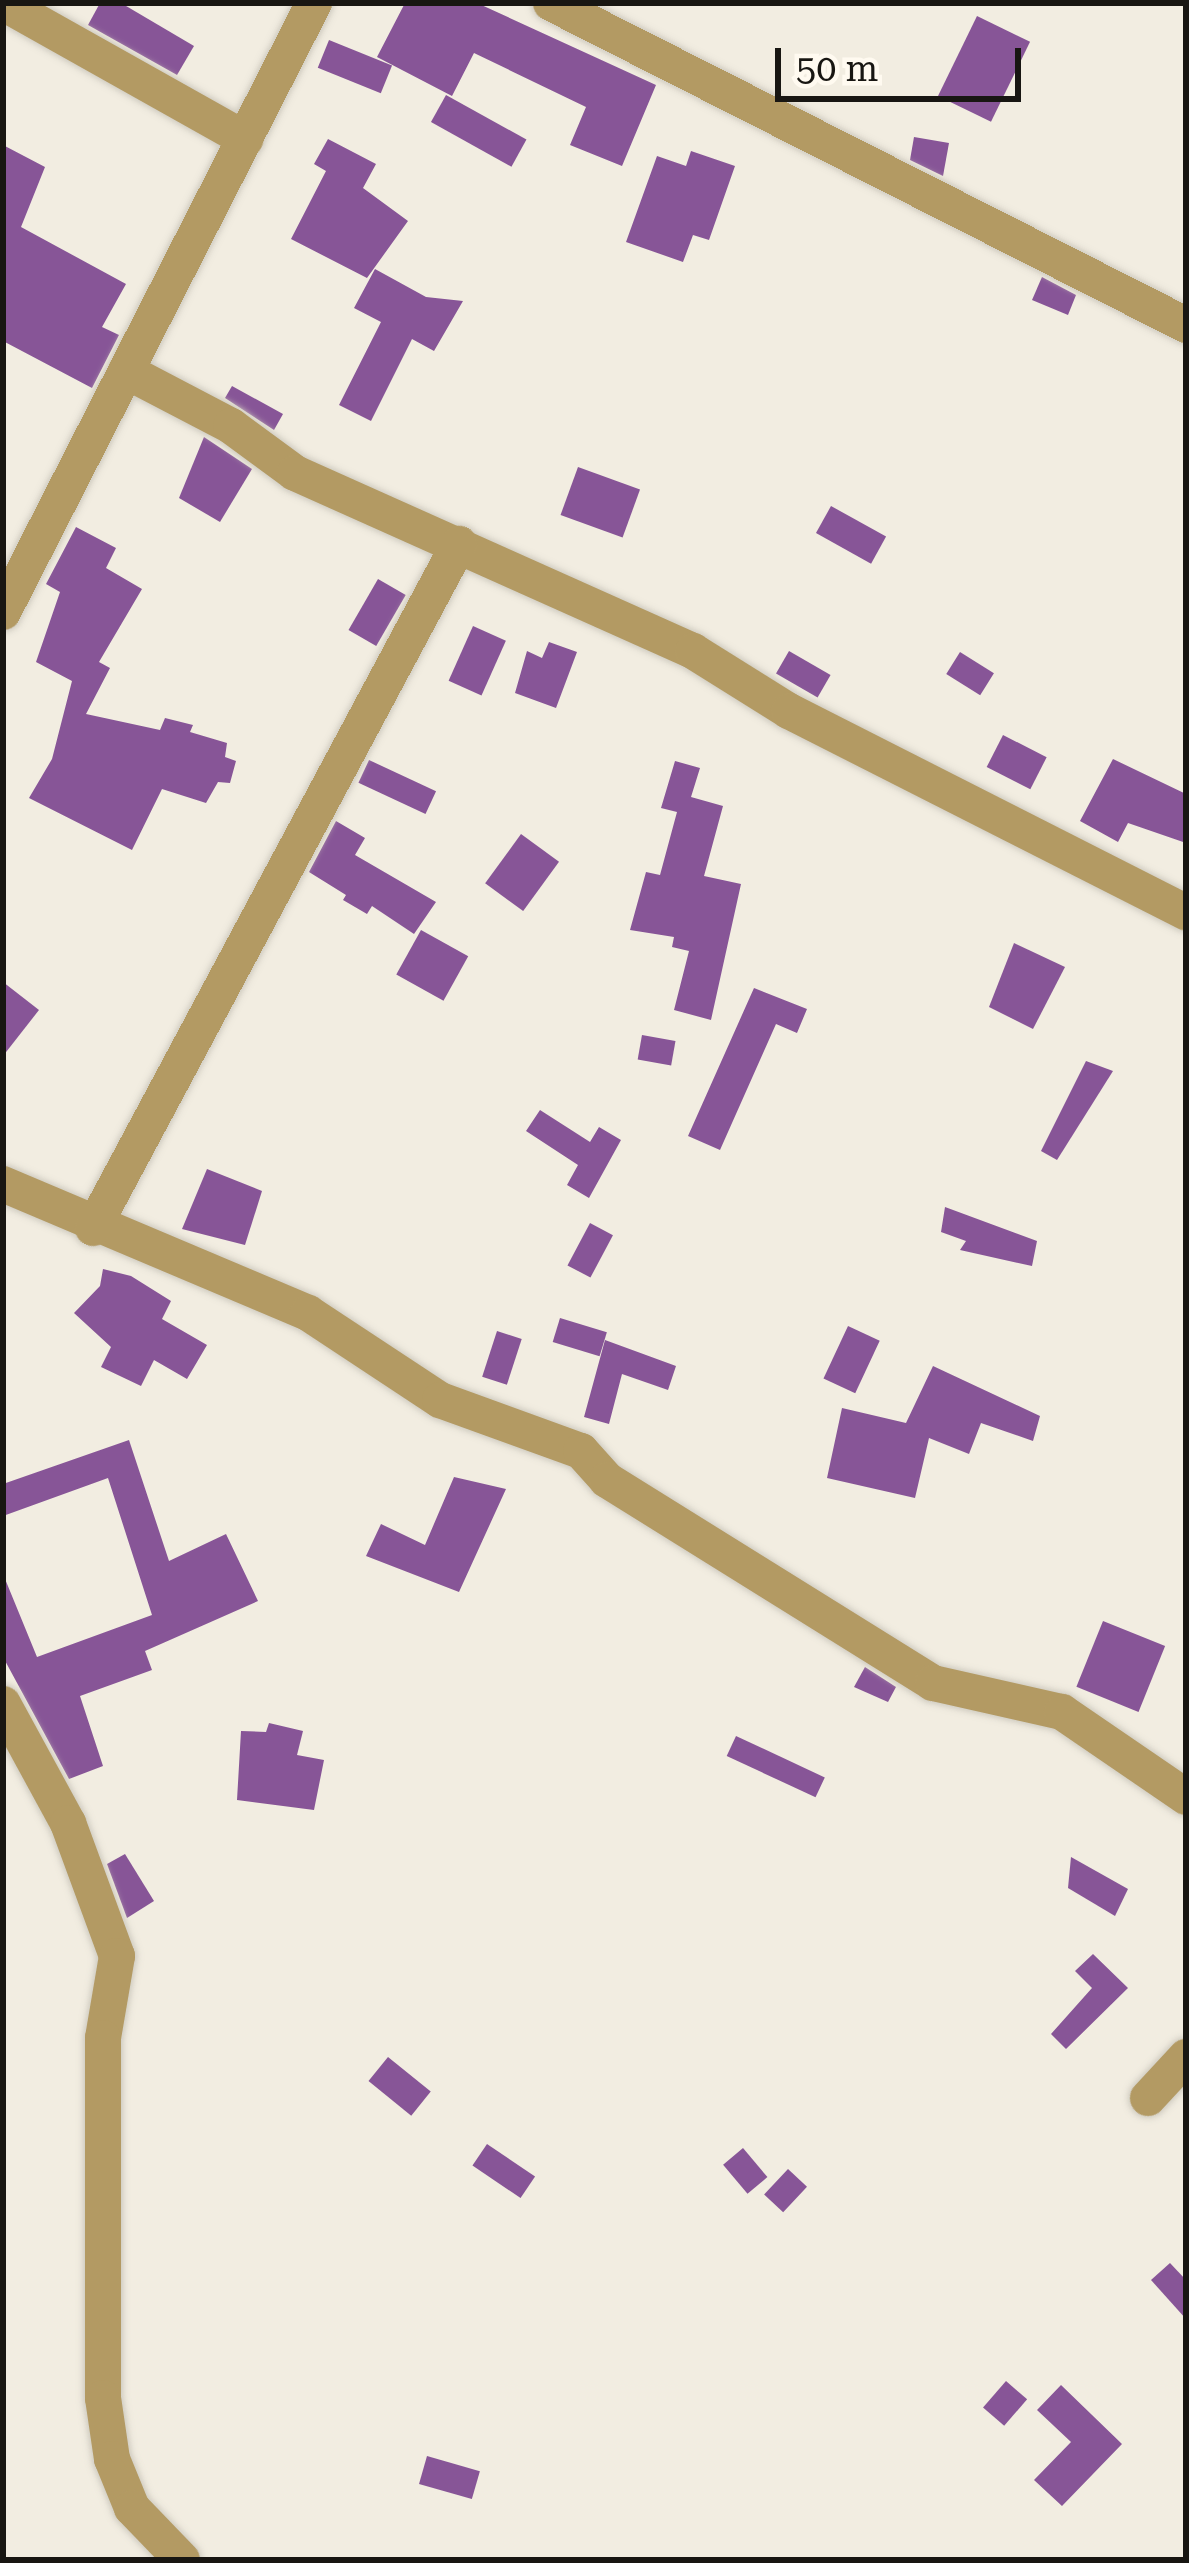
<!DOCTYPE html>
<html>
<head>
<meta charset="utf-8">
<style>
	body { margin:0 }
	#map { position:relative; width:1189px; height:2563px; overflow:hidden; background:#f2ede1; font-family:"Roboto Serif",serif }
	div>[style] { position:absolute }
	.building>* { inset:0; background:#875597; transform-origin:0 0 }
	.roads { filter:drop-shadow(0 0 3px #cfcbc0) drop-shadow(0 0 3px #cfcbc0) }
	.minor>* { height:36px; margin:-18px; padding:0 18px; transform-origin:18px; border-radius:18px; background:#b39a63 }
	span { translate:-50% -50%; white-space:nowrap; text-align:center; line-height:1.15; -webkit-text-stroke:10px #fffaf0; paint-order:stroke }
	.frame { position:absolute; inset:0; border:6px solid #181612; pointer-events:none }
	.scale { position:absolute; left:775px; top:48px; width:246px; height:54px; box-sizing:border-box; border:6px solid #181612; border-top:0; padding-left:15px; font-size:36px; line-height:42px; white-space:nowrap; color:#181612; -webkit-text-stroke:9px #fffaf0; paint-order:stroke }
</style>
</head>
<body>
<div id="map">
	<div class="building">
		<i style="clip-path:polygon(100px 3px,121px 3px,194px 46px,177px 75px,88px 25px)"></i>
		<i style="clip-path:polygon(405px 3px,477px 3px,656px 85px,622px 166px,570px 145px,586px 107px,474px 53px,452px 96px,377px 57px)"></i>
		<i style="left:977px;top:16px;width:59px;height:89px;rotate:26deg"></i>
		<i style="left:329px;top:40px;width:68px;height:30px;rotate:22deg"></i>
		<i style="left:446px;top:95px;width:92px;height:31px;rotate:29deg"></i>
		<i style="clip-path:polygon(914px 137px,949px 143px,943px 176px,910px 160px)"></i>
		<i style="clip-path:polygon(328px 139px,376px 164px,363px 188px,408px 221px,367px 278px,291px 239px,326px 171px,314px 164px)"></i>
		<i style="clip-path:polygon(3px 145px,45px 167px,21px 227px,126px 284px,102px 327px,119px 335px,92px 388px,3px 341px)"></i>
		<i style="clip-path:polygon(691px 151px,735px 166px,709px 240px,693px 235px,683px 262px,626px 242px,657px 156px,686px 166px)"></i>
		<i style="clip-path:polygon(375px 269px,426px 297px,463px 301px,434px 351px,412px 339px,371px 421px,339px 405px,381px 322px,354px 308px)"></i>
		<i style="clip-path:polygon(1042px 277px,1076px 295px,1068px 315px,1032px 300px)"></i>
		<i style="clip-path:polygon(232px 386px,283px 414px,274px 430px,225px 398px)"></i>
		<i style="clip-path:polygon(204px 437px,252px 469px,220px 522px,179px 498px)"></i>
		<i style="left:578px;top:467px;width:66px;height:51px;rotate:20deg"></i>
		<i style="left:831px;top:506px;width:63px;height:31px;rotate:29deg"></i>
		<i style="clip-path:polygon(76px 527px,116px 548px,106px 568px,142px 589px,99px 662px,110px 668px,86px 714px,160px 730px,165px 718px,193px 725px,190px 732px,227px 743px,225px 757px,236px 761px,230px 783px,218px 782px,206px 803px,162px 789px,132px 850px,29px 798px,52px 759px,72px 681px,36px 662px,60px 592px,46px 584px)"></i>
		<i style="left:378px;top:579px;width:32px;height:59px;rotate:30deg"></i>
		<i style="left:473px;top:626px;width:36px;height:60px;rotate:24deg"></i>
		<i style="clip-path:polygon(549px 642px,577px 652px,556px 708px,515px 693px,527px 651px,542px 658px)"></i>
		<i style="left:789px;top:651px;width:48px;height:26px;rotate:30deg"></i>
		<i style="left:960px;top:652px;width:40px;height:26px;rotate:32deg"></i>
		<i style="left:1003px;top:735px;width:49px;height:36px;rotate:27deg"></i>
		<i style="clip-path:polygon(1113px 759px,1186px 794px,1186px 843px,1128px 823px,1118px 842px,1080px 821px)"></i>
		<i style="left:369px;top:760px;width:74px;height:25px;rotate:25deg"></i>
		<i style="clip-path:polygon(675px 761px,700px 768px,691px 797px,723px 806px,704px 876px,741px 884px,711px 1020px,674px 1010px,689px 951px,672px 947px,674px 937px,630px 930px,646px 872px,660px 875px,677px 812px,661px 808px)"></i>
		<i style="clip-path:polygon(336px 821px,365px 838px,355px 855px,436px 902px,414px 934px,372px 906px,367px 914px,343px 900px,346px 895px,309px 872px)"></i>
		<i style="left:521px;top:834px;width:47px;height:61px;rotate:36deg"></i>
		<i style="left:421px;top:930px;width:54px;height:51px;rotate:29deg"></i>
		<i style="clip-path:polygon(1014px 943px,1065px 967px,1033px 1029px,989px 1007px)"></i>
		<i style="clip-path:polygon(3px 982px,39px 1010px,3px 1056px)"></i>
		<i style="clip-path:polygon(754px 988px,807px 1009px,797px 1033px,776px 1024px,720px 1150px,688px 1136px)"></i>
		<i style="left:642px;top:1035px;width:34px;height:25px;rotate:10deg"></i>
		<i style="clip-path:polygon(1086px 1061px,1113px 1071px,1057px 1160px,1041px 1151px)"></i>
		<i style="clip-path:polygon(540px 1110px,590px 1142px,599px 1127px,621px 1140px,589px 1198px,567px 1185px,578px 1165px,526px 1131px)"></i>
		<i style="clip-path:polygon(207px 1169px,262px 1191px,245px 1245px,182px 1229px)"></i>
		<i style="clip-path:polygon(945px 1207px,1037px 1241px,1032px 1266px,960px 1250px,966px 1241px,941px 1232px)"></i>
		<i style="left:590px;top:1223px;width:26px;height:48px;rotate:28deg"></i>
		<i style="clip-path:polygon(103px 1269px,131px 1276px,171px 1301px,162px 1319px,207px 1345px,187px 1379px,154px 1360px,141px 1386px,101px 1367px,111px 1347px,74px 1313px,100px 1286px)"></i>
		<i style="left:560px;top:1318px;width:49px;height:25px;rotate:17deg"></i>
		<i style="left:848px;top:1326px;width:35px;height:58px;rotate:25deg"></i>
		<i style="left:497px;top:1331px;width:26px;height:48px;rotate:18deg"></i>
		<i style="clip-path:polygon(605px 1340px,676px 1366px,668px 1390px,622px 1374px,609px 1424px,584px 1417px)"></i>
		<i style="clip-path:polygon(933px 1366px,1040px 1416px,1033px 1441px,981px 1423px,969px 1454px,929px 1438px,915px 1498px,827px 1478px,842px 1408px,906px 1423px)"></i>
		<i style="clip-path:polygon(129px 1440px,169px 1561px,226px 1534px,258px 1601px,145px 1651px,152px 1670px,80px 1696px,103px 1766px,69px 1779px,3px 1657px,3px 1574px,37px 1657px,152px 1615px,108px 1478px,3px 1516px,3px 1484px)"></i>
		<i style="clip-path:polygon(454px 1477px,506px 1489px,459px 1592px,366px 1556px,381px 1524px,425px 1545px)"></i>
		<i style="left:1103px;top:1621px;width:67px;height:71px;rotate:22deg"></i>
		<i style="clip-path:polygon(865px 1667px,896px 1687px,888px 1702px,854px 1687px)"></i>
		<i style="clip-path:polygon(269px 1723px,303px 1731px,297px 1755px,324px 1760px,314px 1810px,237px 1800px,241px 1731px,266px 1732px)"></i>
		<i style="left:736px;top:1736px;width:98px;height:22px;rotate:25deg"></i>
		<i style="clip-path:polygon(125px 1854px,154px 1901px,127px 1918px,107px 1864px)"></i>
		<i style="clip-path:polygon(1071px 1857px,1128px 1889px,1115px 1916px,1068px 1888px)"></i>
		<i style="clip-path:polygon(1093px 1954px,1128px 1988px,1066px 2049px,1051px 2034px,1092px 1988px,1075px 1971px)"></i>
		<i style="left:388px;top:2057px;width:55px;height:31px;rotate:39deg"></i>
		<i style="left:487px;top:2144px;width:58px;height:26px;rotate:34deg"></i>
		<i style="left:743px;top:2148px;width:38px;height:26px;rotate:50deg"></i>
		<i style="left:788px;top:2169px;width:26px;height:35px;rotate:43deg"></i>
		<i style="clip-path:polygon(1170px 2263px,1186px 2280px,1186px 2319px,1151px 2280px)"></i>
		<i style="left:1006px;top:2381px;width:28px;height:35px;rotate:41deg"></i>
		<i style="clip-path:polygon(1061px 2385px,1122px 2444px,1062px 2506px,1034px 2480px,1071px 2442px,1037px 2410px)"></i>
		<i style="left:427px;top:2456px;width:55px;height:29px;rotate:16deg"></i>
	</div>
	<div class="roads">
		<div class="minor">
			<i style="left:3px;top:3px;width:278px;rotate:29.3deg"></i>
			<i style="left:551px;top:3px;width:712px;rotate:26.89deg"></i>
			<i style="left:126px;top:371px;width:119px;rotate:27.6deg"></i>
			<i style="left:231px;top:426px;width:79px;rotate:36.3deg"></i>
			<i style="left:295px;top:473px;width:436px;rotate:24.1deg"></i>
			<i style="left:693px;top:651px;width:113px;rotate:32deg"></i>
			<i style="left:789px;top:711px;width:445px;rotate:26.9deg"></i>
			<i style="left:3px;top:612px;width:684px;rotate:-62.95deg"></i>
			<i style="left:3px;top:1184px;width:331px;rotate:22.9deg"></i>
			<i style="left:308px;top:1313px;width:158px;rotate:33.4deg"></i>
			<i style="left:440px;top:1400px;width:150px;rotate:19.9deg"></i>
			<i style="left:581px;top:1451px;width:39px;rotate:48deg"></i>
			<i style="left:607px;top:1480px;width:384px;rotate:31.9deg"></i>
			<i style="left:933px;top:1683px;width:132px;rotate:12.7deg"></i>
			<i style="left:1062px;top:1712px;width:150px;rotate:34.4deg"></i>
			<i style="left:93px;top:1228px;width:776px;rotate:-61.85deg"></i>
			<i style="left:3px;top:1704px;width:136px;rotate:61.4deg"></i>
			<i style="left:68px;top:1823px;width:142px;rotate:69.8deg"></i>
			<i style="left:117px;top:1956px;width:83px;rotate:99.7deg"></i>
			<i style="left:103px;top:2038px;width:360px;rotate:90deg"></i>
			<i style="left:103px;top:2398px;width:62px;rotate:81.6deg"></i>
			<i style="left:112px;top:2459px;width:53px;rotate:67.8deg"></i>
			<i style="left:132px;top:2508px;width:72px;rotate:46.1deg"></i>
			<i style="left:1148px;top:2098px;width:56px;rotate:-47.2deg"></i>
		</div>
	</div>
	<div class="frame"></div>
	<div class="scale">50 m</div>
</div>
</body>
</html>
